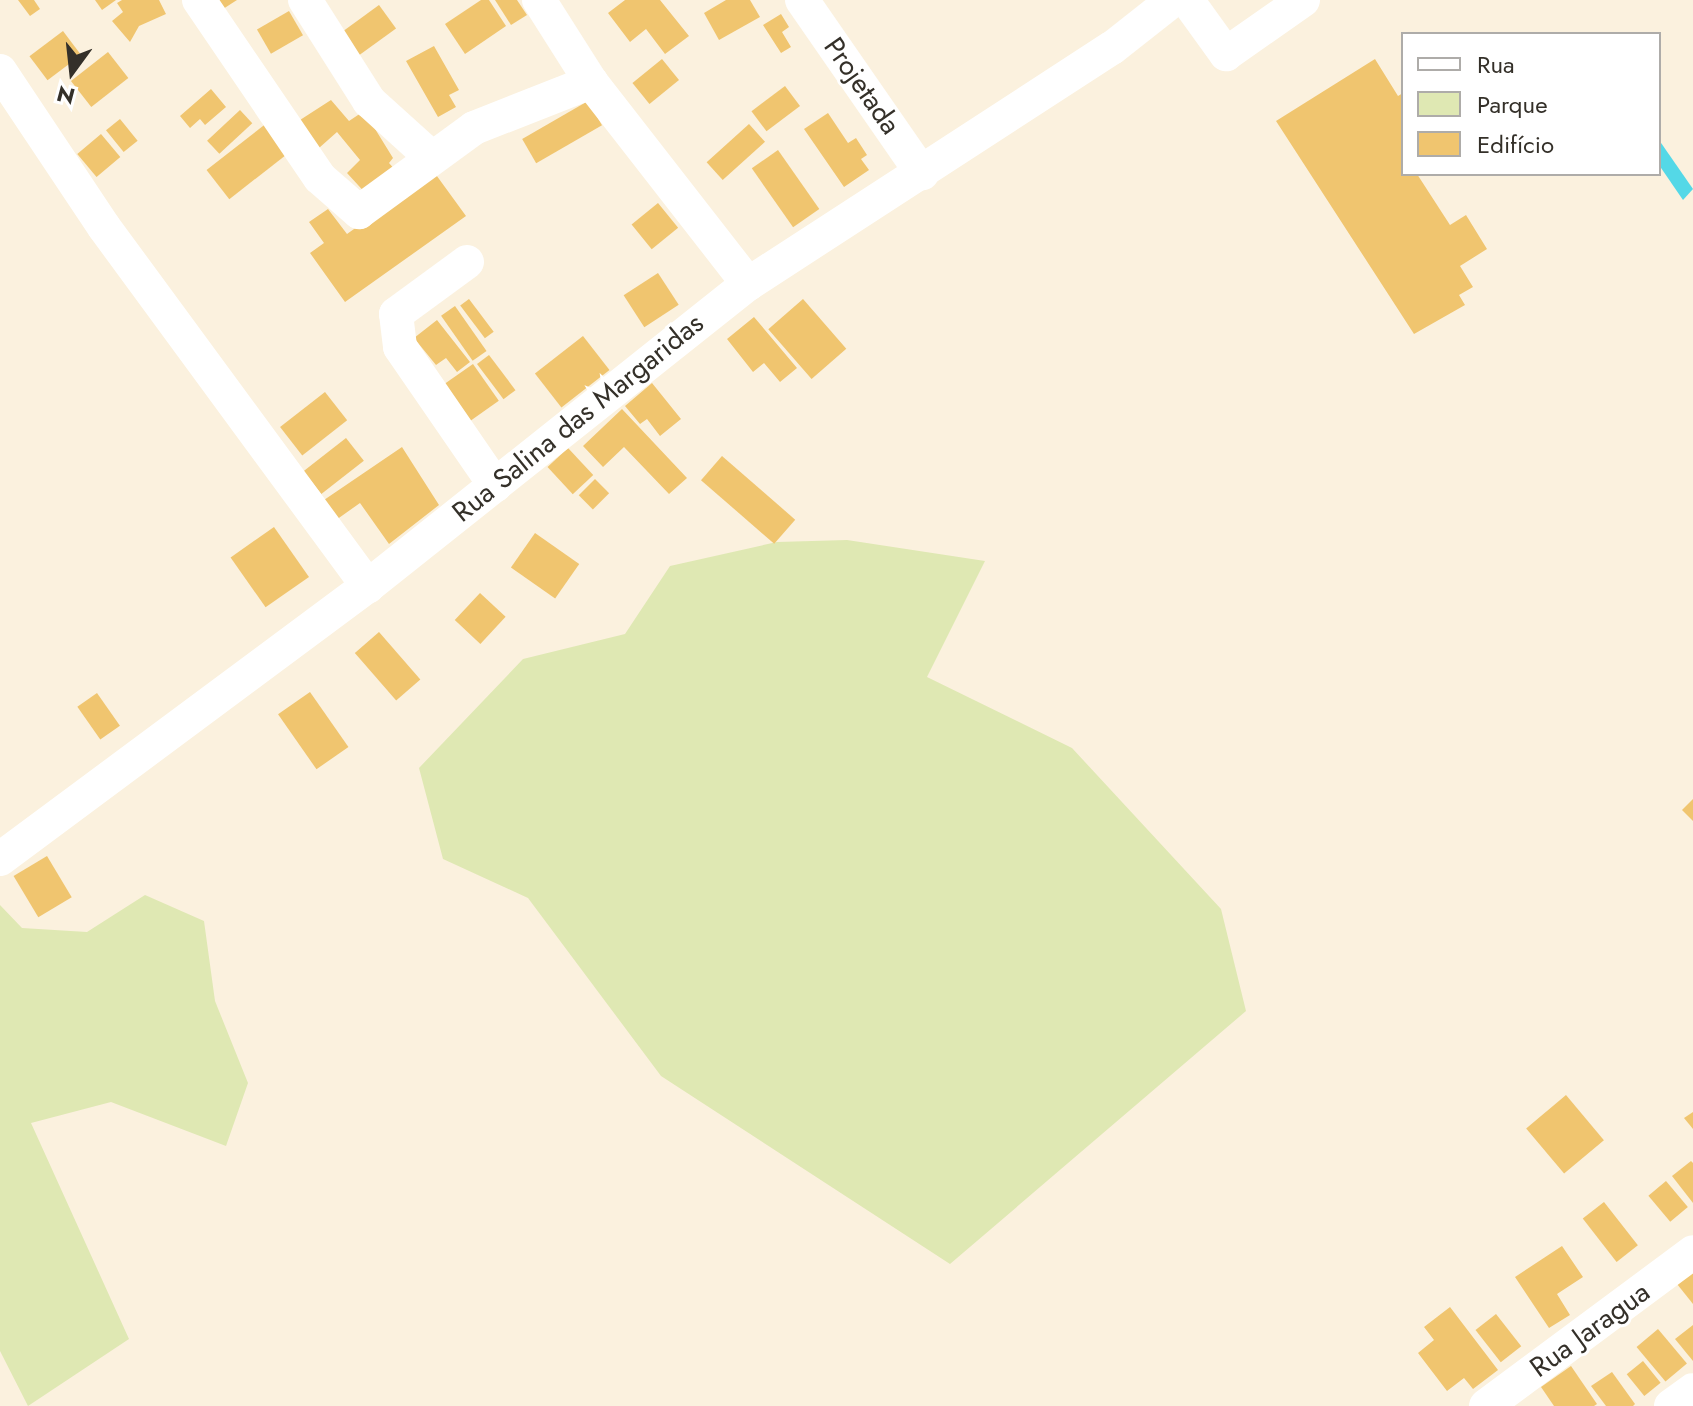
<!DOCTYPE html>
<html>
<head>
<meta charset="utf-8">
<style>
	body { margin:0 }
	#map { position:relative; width:1693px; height:1406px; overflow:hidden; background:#fbf1de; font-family:Jost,sans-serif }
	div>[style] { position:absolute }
	.green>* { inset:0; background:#dfe8b3 }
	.water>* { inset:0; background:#54d8e7 }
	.building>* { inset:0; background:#f0c56f; transform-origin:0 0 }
	.minor>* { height:34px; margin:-17px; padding:0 17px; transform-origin:17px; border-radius:17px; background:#fff }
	span { translate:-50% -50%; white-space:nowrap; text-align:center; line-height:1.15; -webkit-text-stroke:6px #fff; paint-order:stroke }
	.street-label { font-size:28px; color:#343029 }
	.legend { position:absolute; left:1401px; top:32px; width:260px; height:144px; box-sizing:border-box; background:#fff; border:2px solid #aeaca9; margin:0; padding:10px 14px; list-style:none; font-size:24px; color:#343029 }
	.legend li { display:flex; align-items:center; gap:16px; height:40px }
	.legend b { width:40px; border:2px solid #aeaca9 }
	.north { position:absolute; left:32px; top:32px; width:80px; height:80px; -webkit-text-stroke:6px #fff; paint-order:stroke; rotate:195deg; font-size:22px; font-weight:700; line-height:32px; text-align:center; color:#343029 }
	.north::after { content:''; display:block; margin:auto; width:28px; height:36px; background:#343029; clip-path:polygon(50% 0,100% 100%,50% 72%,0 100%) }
</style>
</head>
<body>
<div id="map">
	<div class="green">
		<i style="clip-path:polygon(847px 540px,985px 561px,927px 677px,1072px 748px,1221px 909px,1246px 1011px,950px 1264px,661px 1076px,528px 898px,443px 859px,419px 768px,523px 659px,625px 634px,670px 566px,777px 542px)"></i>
		<i style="clip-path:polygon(145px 895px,204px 921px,215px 1001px,248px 1083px,226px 1146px,111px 1102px,31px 1123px,129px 1339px,28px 1406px,0 1351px,0 905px,22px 928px,87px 932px)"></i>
	</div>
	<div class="water">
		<i style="clip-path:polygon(1659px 140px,1693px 189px,1683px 200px,1659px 165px)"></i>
	</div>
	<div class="building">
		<i style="clip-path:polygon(18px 0,34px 0,40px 9px,30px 16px)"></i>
		<i style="clip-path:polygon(95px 0,116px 0,102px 10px)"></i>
		<i style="clip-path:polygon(122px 0,159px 0,166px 14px,139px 26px,130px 42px,112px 21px,123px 12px,117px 3px)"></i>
		<i style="clip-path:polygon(217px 0,237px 0,223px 9px)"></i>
		<i style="clip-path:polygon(481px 0,489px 0,506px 26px,465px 54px,445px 24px)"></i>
		<i style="clip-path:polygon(495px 0,517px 0,527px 15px,511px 25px)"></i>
		<i style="clip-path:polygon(625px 0,660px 0,689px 36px,665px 54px,646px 29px,630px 42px,608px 13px)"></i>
		<i style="clip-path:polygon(726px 0,750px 0,760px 17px,719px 40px,704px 13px)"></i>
		<i style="left:379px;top:5px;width:29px;height:50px;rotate:54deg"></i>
		<i style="left:289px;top:11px;width:28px;height:37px;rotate:60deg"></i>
		<i style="clip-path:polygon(781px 14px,789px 27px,782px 32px,791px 47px,781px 53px,763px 25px)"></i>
		<i style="left:63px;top:31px;width:30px;height:42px;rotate:53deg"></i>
		<i style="clip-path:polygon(434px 46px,459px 90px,449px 95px,456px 107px,438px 117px,406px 61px)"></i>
		<i style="left:108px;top:52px;width:33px;height:47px;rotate:52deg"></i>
		<i style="left:662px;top:59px;width:27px;height:38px;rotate:51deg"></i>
		<i style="clip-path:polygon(1375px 59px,1398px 96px,1403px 93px,1403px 174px,1417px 174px,1450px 225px,1466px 215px,1487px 249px,1460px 266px,1473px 287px,1459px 295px,1465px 305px,1414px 334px,1276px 121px)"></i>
		<i style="left:785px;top:86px;width:25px;height:42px;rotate:53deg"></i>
		<i style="clip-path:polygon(211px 89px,226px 107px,205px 125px,200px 119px,190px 128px,180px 116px)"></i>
		<i style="clip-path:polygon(331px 100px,349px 121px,364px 111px,393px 158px,389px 163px,397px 172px,369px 197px,347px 173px,360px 160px,337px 132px,319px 148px,300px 120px)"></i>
		<i style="left:588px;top:101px;width:28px;height:76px;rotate:60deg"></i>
		<i style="left:240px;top:110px;width:18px;height:45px;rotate:47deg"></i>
		<i style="clip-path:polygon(828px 113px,848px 143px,856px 138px,867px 155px,861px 159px,869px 170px,844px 187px,804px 129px)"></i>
		<i style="left:120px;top:119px;width:28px;height:18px;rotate:51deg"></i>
		<i style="left:268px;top:122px;width:37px;height:78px;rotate:52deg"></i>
		<i style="left:749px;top:124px;width:24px;height:57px;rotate:48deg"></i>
		<i style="left:101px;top:134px;width:30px;height:31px;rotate:50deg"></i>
		<i style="left:778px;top:150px;width:72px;height:32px;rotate:55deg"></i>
		<i style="clip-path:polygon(434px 172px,466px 216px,345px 302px,310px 253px,324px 243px,309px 222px,328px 209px,347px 234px)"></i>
		<i style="left:658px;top:203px;width:32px;height:34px;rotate:51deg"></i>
		<i style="left:658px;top:273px;width:38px;height:41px;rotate:57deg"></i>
		<i style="left:469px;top:299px;width:41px;height:11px;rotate:53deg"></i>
		<i style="left:803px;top:299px;width:66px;height:46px;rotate:49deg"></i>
		<i style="left:455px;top:306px;width:55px;height:17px;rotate:55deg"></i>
		<i style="clip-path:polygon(754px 317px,797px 368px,780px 382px,764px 363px,753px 372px,727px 339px)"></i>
		<i style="clip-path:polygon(437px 320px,470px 362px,457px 372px,446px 358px,436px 365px,414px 338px)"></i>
		<i style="left:583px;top:336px;width:43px;height:61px;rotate:52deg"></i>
		<i style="left:489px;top:355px;width:44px;height:15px;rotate:53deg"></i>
		<i style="left:473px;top:364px;width:45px;height:38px;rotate:55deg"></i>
		<i style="clip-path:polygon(652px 383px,681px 419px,660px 436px,647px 419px,640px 424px,625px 406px)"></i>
		<i style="left:325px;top:392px;width:36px;height:57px;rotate:52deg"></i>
		<i style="clip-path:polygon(622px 409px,687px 478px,669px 494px,624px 447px,603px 467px,583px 446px)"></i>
		<i style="left:346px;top:438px;width:29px;height:54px;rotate:52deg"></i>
		<i style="clip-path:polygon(402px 447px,439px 505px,389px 544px,360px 503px,336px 520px,324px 500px)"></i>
		<i style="left:568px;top:448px;width:37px;height:28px;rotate:47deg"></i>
		<i style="left:722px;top:456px;width:97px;height:32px;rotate:41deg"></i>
		<i style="left:595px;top:479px;width:20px;height:23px;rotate:45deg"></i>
		<i style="left:274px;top:527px;width:61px;height:53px;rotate:55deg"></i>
		<i style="left:535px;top:533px;width:54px;height:42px;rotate:35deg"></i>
		<i style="left:480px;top:593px;width:35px;height:37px;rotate:43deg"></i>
		<i style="left:379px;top:632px;width:63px;height:32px;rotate:49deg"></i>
		<i style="left:310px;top:692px;width:67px;height:39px;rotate:55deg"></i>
		<i style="left:97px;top:693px;width:40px;height:24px;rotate:55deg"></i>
		<i style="clip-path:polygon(1693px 799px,1693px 821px,1682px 810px)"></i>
		<i style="left:47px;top:856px;width:48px;height:39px;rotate:59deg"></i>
		<i style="left:1566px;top:1095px;width:59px;height:52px;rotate:50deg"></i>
		<i style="clip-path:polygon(1693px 1112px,1693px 1129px,1684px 1118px)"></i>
		<i style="clip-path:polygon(1691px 1161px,1693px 1163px,1693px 1203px,1672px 1176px)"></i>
		<i style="left:1666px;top:1181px;width:34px;height:23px;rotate:50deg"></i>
		<i style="left:1604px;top:1202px;width:55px;height:27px;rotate:52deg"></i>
		<i style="clip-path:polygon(1562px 1246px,1583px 1277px,1557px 1294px,1570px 1315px,1549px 1328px,1515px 1277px)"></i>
		<i style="clip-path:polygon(1693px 1271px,1693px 1304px,1677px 1284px)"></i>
		<i style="clip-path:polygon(1450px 1307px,1498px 1370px,1473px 1389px,1464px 1378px,1447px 1391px,1418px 1353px,1434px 1340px,1424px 1327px)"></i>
		<i style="left:1496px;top:1314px;width:41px;height:26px;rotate:52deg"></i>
		<i style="clip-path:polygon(1693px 1325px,1693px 1361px,1675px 1339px)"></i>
		<i style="left:1658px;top:1329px;width:45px;height:28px;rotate:50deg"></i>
		<i style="left:1643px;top:1361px;width:28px;height:21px;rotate:51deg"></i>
		<i style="clip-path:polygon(1571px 1366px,1597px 1404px,1594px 1406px,1554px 1406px,1541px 1387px)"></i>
		<i style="clip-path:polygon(1612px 1372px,1635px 1404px,1633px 1406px,1606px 1406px,1591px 1386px)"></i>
	</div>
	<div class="minor">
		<i style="left:199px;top:0;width:215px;rotate:55.8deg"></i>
		<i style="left:320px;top:178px;width:52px;rotate:41.1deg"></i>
		<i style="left:359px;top:212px;width:142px;rotate:-36.1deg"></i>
		<i style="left:474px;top:128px;width:126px;rotate:-21.5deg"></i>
		<i style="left:305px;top:0;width:120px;rotate:57.6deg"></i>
		<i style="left:369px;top:101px;width:84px;rotate:42.1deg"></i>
		<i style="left:539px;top:0;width:97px;rotate:57.6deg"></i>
		<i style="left:591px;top:82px;width:256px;rotate:52.1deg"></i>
		<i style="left:802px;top:0;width:211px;rotate:55.3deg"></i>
		<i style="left:1187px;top:0;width:67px;rotate:54.2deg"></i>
		<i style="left:1226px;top:54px;width:94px;rotate:-35deg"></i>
		<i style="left:0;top:71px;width:187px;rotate:56.3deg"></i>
		<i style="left:104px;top:227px;width:446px;rotate:53.7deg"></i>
		<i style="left:467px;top:262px;width:88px;rotate:143.8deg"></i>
		<i style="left:396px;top:314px;width:33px;rotate:83deg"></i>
		<i style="left:400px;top:347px;width:168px;rotate:55.5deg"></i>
		<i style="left:0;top:859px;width:458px;rotate:-36.6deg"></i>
		<i style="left:368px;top:586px;width:485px;rotate:-38.5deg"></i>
		<i style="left:748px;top:284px;width:434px;rotate:-33deg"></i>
		<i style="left:1112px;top:48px;width:78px;rotate:-38.2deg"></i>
		<i style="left:1486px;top:1406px;width:258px;rotate:-36.6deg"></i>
		<i style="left:1671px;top:1406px;width:27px;rotate:-36deg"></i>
	</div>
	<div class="street-label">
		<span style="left:862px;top:86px;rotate:55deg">Projetada</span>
		<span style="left:578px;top:418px;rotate:-39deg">Rua Salina das Margaridas</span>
		<span style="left:1590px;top:1330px;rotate:-36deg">Rua Jaragua</span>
	</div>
	<ul class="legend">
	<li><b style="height:10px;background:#fff"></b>Rua</li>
	<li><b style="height:22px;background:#dfe8b3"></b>Parque</li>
	<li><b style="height:22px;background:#f0c56f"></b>Edifício</li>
	</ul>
	<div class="north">N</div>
</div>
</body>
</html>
